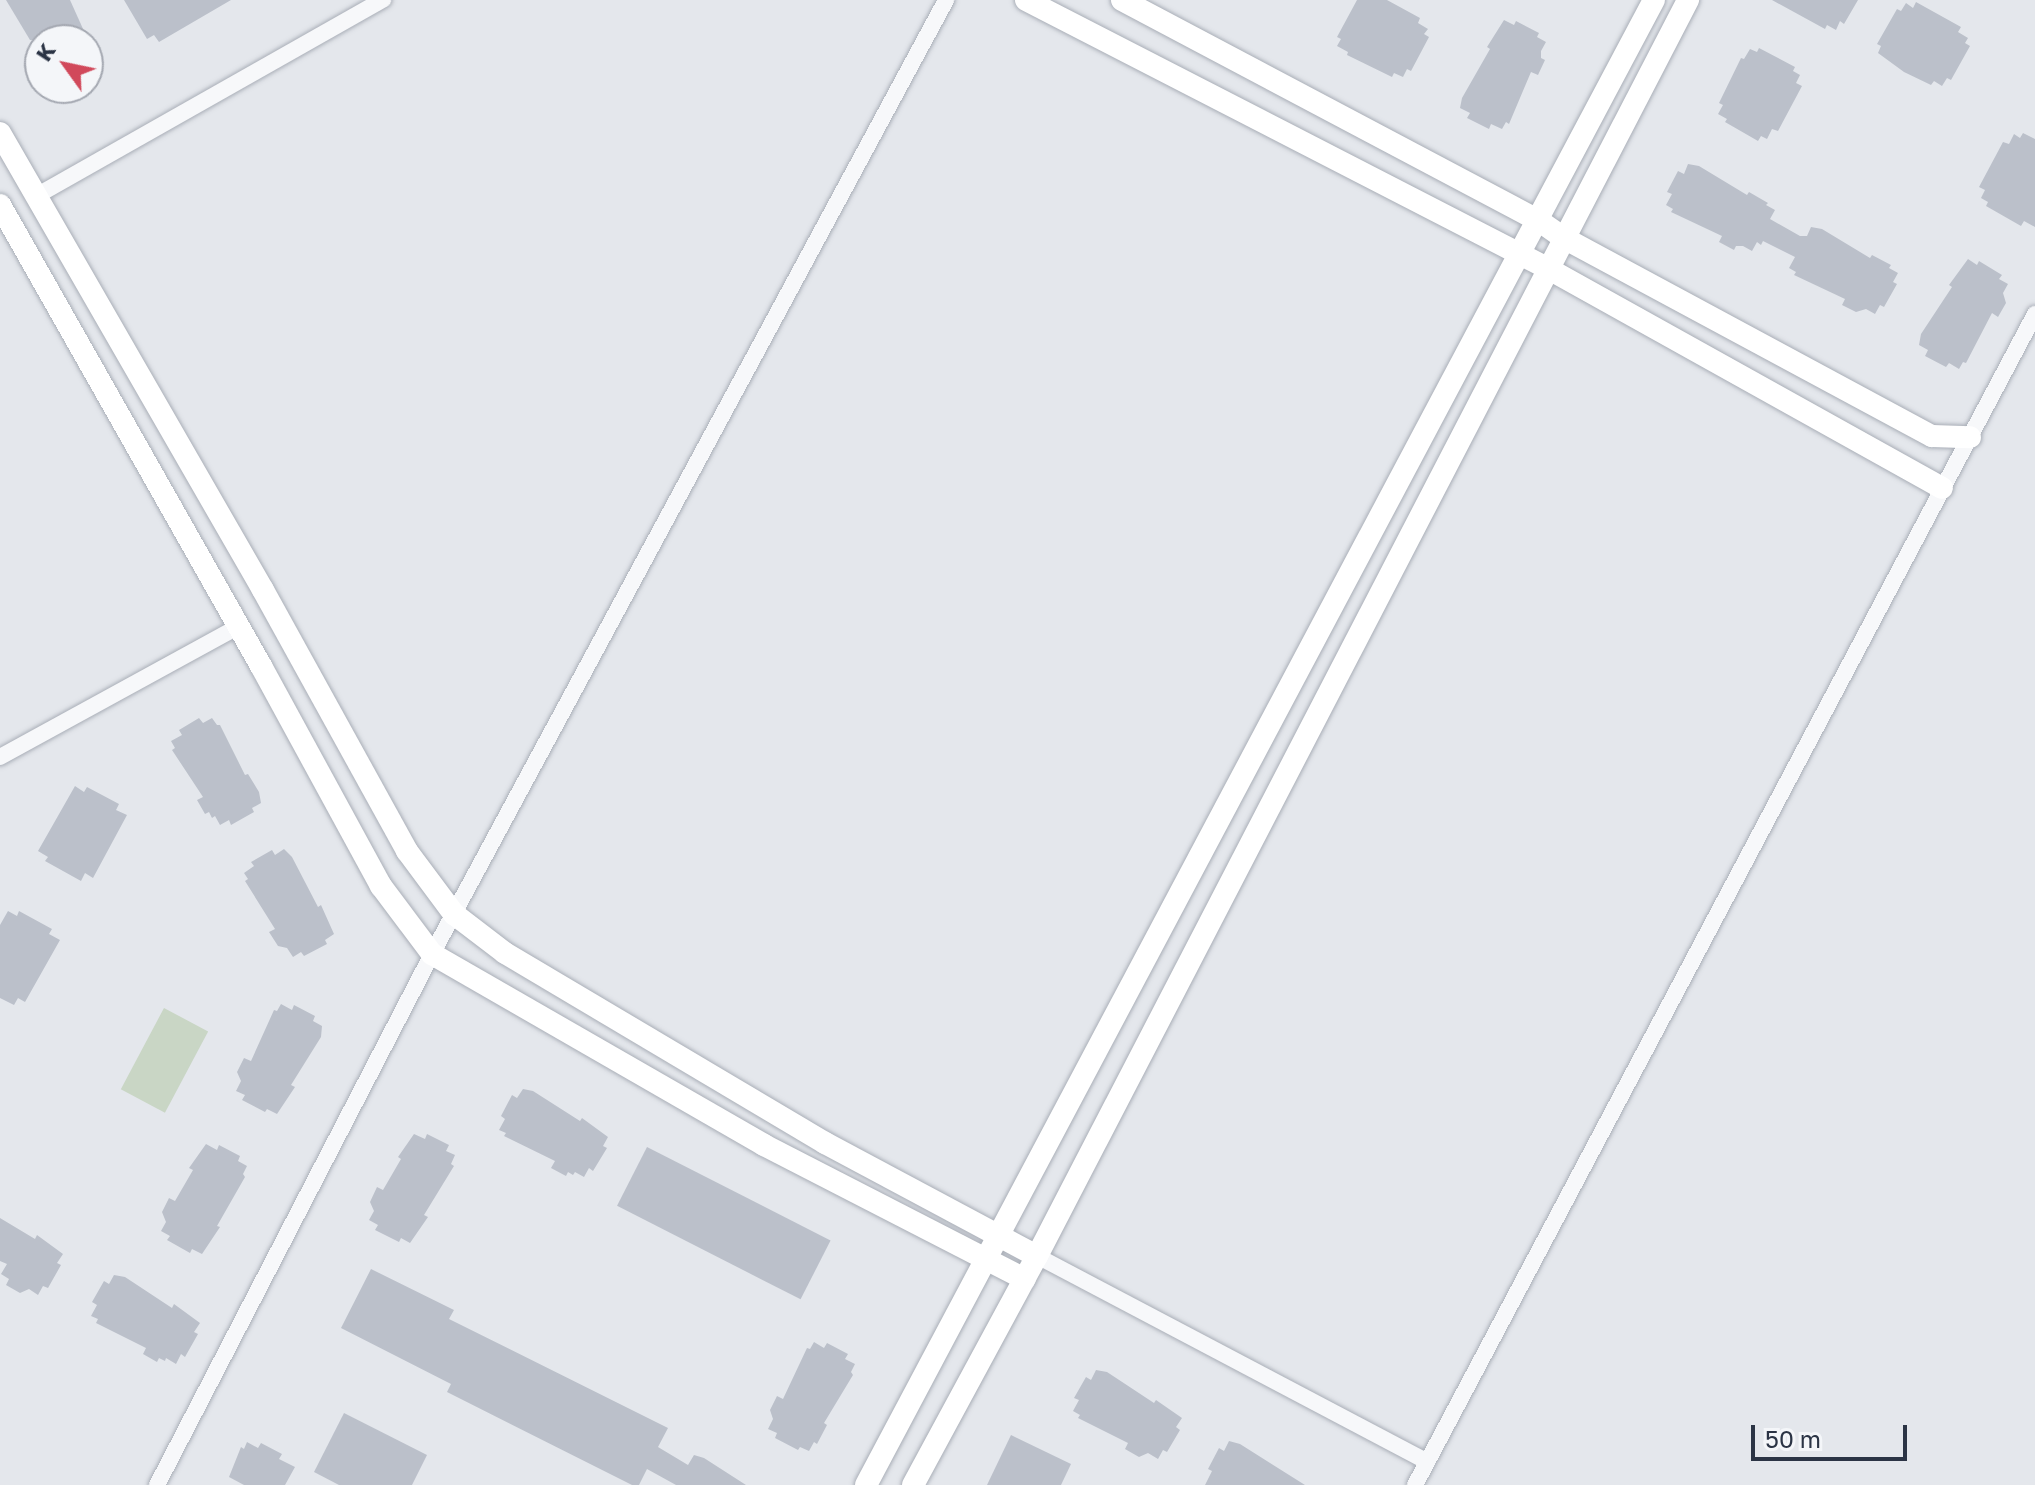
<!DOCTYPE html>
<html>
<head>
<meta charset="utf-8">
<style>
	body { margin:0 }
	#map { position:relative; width:2035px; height:1485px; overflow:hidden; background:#e4e7ec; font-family:"Golos Text",sans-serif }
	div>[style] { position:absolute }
	.green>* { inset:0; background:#c9d6c5; transform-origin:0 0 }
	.building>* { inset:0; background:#bbc0ca; transform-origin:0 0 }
	.roads { filter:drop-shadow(0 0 2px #a9aeb7) drop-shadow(0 0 2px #a9aeb7) }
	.street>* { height:16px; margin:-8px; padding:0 8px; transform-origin:8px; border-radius:8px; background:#f7f8fa }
	.secondary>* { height:22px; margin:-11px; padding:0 11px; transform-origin:11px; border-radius:11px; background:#fff }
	span { translate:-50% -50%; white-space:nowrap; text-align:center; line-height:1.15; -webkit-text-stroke:6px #f4f6f9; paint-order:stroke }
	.north { position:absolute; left:24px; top:24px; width:80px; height:80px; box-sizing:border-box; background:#f4f6f9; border:2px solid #a4a8b1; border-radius:50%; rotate:303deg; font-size:22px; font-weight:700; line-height:32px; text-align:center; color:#2b3445 }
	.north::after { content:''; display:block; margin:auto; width:28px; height:36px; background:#d1495b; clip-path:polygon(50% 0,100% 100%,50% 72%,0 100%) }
	.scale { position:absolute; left:1751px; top:1425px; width:156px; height:36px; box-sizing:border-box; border:4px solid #2b3445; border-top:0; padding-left:10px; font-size:24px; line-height:28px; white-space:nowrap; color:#2b3445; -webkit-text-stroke:6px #f4f6f9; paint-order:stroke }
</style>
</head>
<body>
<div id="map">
	<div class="green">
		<i style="left:164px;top:1008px;width:50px;height:92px;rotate:28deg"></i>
	</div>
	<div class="building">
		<i style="clip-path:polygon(6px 0,70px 0,88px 40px,30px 40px)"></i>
		<i style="clip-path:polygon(124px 0,231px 0,159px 42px,154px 35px,147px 39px)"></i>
		<i style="clip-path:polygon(1357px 0,1387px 0,1420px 18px,1418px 23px,1428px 29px,1424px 34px,1429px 37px,1411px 71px,1407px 69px,1403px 77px,1394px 73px,1392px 77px,1347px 55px,1348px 52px,1337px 46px,1341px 39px,1337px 37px)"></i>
		<i style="clip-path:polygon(1772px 0,1858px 0,1844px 24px,1840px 21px,1836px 30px,1827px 25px,1825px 29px)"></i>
		<i style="clip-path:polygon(1916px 2px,1961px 27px,1958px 32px,1968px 38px,1965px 43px,1970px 46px,1951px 80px,1947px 78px,1942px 86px,1934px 81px,1931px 85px,1904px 72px,1878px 53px,1881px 46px,1877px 44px,1897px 9px,1901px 11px,1906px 3px,1913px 8px)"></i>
		<i style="clip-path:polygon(1504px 20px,1514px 25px,1516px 21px,1539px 33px,1537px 37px,1546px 42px,1541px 51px,1541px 58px,1545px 60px,1538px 75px,1531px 72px,1509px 124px,1506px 122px,1502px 129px,1491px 124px,1489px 129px,1467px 118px,1470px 113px,1460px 108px,1462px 98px,1490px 49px,1487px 47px)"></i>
		<i style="clip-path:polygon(1759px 48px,1795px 67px,1793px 71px,1800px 75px,1796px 83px,1802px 86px,1778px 131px,1772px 129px,1767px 139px,1761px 136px,1758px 141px,1725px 122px,1727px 119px,1718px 114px,1723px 105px,1719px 103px,1741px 58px,1744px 59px,1750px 49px,1757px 52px)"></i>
		<i style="clip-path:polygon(2023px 133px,2035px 139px,2035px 227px,2024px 221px,2021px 226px,1986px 206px,1988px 202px,1981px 198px,1985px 190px,1979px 187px,2003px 142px,2009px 144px,2014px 134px,2020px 138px)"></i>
		<i style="clip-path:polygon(1688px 164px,1699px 166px,1747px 195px,1749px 192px,1768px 203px,1766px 205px,1775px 210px,1770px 219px,1800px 236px,1807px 236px,1811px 227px,1822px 229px,1870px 258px,1872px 255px,1891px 265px,1889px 268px,1898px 273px,1893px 282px,1897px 284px,1884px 307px,1880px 305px,1875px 314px,1866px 309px,1856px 312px,1842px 305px,1845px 299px,1794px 275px,1796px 272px,1789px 268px,1795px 257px,1763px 241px,1761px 245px,1757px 242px,1752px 251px,1743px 246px,1736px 246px,1734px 250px,1719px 242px,1722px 236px,1671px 212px,1673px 209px,1666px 205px,1672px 194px,1667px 192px,1678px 171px,1684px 174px)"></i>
		<i style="clip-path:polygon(1968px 259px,1977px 265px,1979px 261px,2002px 275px,1999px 279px,2008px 284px,2003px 293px,2006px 303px,1998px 317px,1992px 313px,1966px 363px,1963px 362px,1959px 369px,1949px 363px,1946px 367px,1925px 356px,1928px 350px,1919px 345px,1921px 334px,1952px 287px,1949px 285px)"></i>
		<i style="clip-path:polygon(199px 718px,203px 723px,212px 718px,217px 725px,220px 725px,245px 775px,248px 774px,259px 792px,261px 803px,252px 808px,254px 812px,231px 825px,229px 820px,220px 825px,215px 816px,212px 818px,209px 812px,205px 814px,197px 800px,203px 797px,172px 750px,175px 748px,171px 741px,182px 735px,179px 730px)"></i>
		<i style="clip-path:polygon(75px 786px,84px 792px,87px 787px,119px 804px,116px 810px,127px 815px,93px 878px,85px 873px,81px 881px,45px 861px,48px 857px,38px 851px)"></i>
		<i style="clip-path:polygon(284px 849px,292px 857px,318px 907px,321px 905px,334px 934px,325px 940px,327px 944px,304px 956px,301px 952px,293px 957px,287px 948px,278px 946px,269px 932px,275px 929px,245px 881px,248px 879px,244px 873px,254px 866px,251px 862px,272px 850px,275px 855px)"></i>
		<i style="clip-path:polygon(8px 911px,17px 916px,19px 911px,52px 929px,49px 934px,60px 940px,25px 1002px,18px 998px,14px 1005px,0 998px,0 925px)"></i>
		<i style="clip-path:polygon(281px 1004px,292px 1010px,294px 1005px,315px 1016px,313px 1021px,322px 1026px,321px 1037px,291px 1085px,295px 1087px,277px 1114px,267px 1109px,265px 1112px,242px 1100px,245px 1095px,236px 1091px,241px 1081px,237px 1072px,244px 1058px,251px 1061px,274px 1010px,277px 1011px)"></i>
		<i style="clip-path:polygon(523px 1089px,533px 1091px,580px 1121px,582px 1118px,608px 1137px,603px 1146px,607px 1148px,593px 1171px,589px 1168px,584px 1177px,575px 1172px,573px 1175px,568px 1172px,566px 1176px,551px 1168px,555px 1161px,504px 1136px,506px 1133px,499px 1130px,505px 1119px,501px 1116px,512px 1095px,517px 1098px)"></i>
		<i style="clip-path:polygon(414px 1134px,425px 1139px,427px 1134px,449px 1145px,446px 1151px,455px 1155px,451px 1164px,454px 1166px,424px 1215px,428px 1217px,410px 1243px,401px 1238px,399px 1242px,375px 1230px,378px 1225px,369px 1220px,374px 1211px,370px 1202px,377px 1187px,383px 1190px,401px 1159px,398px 1157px)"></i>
		<i style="clip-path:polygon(206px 1144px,217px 1150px,219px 1145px,240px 1156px,238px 1161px,247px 1166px,243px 1174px,245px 1177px,217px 1226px,220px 1227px,202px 1254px,192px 1249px,190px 1253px,167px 1240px,170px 1236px,161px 1231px,166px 1222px,162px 1212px,169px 1198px,175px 1201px,193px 1170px,189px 1168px)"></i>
		<i style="left:647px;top:1147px;width:206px;height:66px;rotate:27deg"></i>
		<i style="clip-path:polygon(0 1218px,35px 1239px,37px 1235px,63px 1254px,57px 1263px,61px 1265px,48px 1288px,43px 1286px,38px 1295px,29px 1289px,20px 1293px,6px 1285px,9px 1279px,1px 1274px,7px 1264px,0 1261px)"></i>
		<i style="clip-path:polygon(371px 1269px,454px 1310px,449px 1319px,668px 1428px,658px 1447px,688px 1465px,694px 1455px,704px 1458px,746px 1485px,676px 1485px,647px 1469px,639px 1485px,632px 1485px,447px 1392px,451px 1384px,341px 1328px)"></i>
		<i style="clip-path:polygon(114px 1275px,125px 1277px,172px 1308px,174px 1304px,200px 1323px,194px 1332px,198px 1334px,185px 1357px,181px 1354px,176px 1364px,166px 1358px,165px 1361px,159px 1358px,157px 1362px,143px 1354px,146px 1348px,96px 1323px,98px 1319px,91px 1316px,97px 1305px,92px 1302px,104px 1281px,109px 1284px)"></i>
		<i style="clip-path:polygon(814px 1342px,824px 1348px,827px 1343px,848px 1354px,845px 1359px,855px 1364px,851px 1372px,853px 1375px,824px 1423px,827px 1425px,817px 1444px,814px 1442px,809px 1451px,800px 1447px,798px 1450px,775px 1438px,777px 1433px,768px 1429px,773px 1419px,770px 1410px,777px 1396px,783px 1399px,807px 1348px,810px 1349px)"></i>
		<i style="clip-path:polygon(1096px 1370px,1107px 1372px,1154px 1403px,1156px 1400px,1182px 1418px,1176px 1427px,1180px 1430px,1167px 1452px,1163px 1450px,1158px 1459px,1148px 1453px,1139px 1457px,1125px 1449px,1128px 1443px,1078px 1418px,1080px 1415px,1073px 1411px,1079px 1400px,1074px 1398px,1086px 1377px,1091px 1380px)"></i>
		<i style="clip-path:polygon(344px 1413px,427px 1455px,412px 1485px,339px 1485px,314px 1472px)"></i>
		<i style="clip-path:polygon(1011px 1435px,1071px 1464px,1061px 1485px,987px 1485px)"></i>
		<i style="clip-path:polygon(1229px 1441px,1240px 1444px,1305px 1485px,1205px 1485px,1212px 1471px,1208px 1469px,1219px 1448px,1224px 1451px)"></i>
		<i style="clip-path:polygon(247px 1442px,258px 1448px,261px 1443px,282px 1454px,279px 1459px,295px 1467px,285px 1485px,244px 1485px,229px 1477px,241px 1447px,244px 1449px)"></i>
	</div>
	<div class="roads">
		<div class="street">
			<i style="left:36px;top:196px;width:399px;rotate:-29.5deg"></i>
			<i style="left:0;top:757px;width:273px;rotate:-28.7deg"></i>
			<i style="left:1037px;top:1256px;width:441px;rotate:27.8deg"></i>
			<i style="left:157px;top:1485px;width:598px;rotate:-62.62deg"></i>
			<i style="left:432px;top:954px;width:1084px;rotate:-61.68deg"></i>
			<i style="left:1415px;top:1485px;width:1325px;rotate:-62.1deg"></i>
		</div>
		<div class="secondary">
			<i style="left:1026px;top:0;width:586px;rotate:27.22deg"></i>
			<i style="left:1547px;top:268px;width:452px;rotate:29.1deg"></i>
			<i style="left:1122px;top:0;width:471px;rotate:27.9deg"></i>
			<i style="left:1538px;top:220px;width:29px;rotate:35deg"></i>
			<i style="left:1562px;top:237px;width:420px;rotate:28.3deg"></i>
			<i style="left:1932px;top:436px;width:38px;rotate:2deg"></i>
			<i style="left:0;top:133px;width:527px;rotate:60.08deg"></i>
			<i style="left:263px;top:590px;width:298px;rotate:61.1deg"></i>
			<i style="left:407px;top:851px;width:79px;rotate:53.3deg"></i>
			<i style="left:454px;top:914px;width:64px;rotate:37.4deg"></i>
			<i style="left:505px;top:953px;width:372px;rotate:30.7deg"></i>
			<i style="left:825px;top:1143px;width:240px;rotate:28.1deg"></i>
			<i style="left:0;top:205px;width:530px;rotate:60.48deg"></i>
			<i style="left:261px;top:666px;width:251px;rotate:61.4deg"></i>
			<i style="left:381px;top:886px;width:85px;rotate:53.1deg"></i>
			<i style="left:432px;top:954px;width:383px;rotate:29.9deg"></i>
			<i style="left:764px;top:1145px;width:293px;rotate:27.2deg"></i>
			<i style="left:866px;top:1485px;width:1681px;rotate:-62.05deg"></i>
			<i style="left:913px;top:1485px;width:260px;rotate:-61.6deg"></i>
			<i style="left:1037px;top:1256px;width:1415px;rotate:-62.6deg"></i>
		</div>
	</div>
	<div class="north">K</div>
	<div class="scale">50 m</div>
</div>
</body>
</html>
